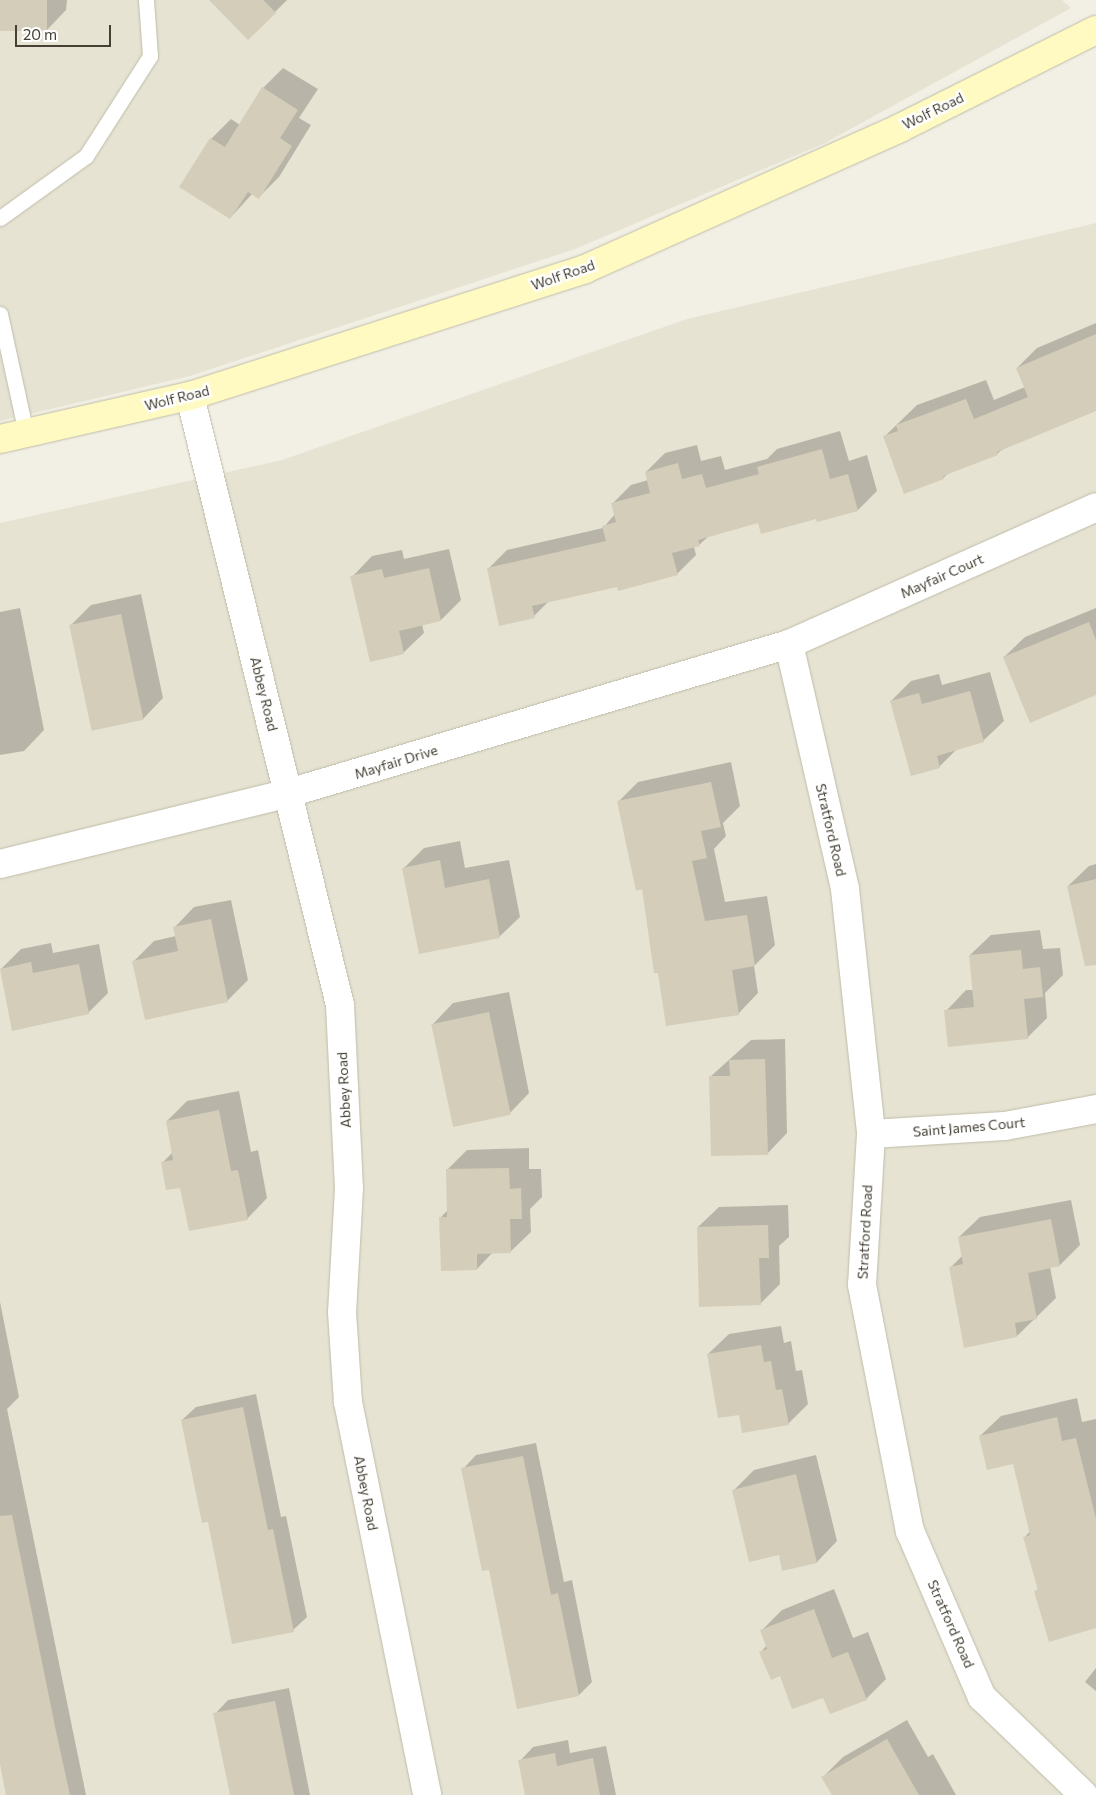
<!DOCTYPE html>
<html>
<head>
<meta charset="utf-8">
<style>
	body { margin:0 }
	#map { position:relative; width:1096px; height:1795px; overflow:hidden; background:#f2f0e4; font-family:Commissioner,sans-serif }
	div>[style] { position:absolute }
	.residential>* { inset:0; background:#e6e3d2 }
	.shadow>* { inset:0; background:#0003 }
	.building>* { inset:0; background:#d4cdb9; transform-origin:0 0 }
	.roads { filter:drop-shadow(0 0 1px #c0bca9) drop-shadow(0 0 1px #c0bca9) }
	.service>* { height:15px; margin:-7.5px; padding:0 7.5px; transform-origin:7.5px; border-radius:7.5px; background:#fff }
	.minor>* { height:28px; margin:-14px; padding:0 14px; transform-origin:14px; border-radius:14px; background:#fff }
	.secondary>* { height:28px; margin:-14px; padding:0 14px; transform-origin:14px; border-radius:14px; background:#fffac1 }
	span { translate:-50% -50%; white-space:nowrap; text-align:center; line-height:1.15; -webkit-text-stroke:5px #fff; paint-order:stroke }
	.street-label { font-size:14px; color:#444034 }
	.scale { position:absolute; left:15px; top:25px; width:96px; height:22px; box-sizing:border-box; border:2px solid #444034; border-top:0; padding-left:6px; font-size:15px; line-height:18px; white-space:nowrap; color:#444034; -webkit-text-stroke:4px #fff; paint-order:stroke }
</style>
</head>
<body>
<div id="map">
	<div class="residential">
		<i style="clip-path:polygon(0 0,1062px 0,1071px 8px,825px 143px,575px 249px,190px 376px,0 421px)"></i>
		<i style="clip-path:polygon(1096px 223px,1096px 1795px,0 1795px,0 523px,282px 460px,687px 319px)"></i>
	</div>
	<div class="shadow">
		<i style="clip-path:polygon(0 0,67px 0,66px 10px,46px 31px,0 30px)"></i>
		<i style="clip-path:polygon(211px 0,287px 0,275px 12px)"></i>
		<i style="clip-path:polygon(283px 68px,318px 89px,299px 118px,311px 125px,279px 177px,259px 197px,253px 193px,230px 218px,211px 139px,231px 119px,240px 125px,263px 88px)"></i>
		<i style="clip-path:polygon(1096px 323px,1096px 410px,1003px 449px,997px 454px,950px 472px,943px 478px,884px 437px,917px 405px,986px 380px,994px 400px,1025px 387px,1017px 368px,1037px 348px)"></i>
		<i style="clip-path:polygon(840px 431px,849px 461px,867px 455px,877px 491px,858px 510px,818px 521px,816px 517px,758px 522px,709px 536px,699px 545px,694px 547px,696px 555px,677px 574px,549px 601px,534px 616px,488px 569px,507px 550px,603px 528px,615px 514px,612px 504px,631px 485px,648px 480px,646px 472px,665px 453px,697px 445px,701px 461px,721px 456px,725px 470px,767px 459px,777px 449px)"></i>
		<i style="clip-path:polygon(449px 549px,461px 600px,441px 620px,422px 624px,424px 633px,403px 653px,352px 577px,372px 556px,402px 550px,404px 559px)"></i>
		<i style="clip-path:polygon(141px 594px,163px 698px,143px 719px,71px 625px,91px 605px)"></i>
		<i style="clip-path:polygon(20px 608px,44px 730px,24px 751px,0 755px,0 612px)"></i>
		<i style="clip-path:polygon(1096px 608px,1096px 694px,1004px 657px,1025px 637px)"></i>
		<i style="clip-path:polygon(990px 672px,1004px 721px,983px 741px,958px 748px,939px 767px,891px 701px,911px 681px,939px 674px,942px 685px)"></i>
		<i style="clip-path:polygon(731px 762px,740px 806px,723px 823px,726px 836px,714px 849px,725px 902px,767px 896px,775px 945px,754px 966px,758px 993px,738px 1014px,659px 972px,643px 888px,618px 802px,638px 782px)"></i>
		<i style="clip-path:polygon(460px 841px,465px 868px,509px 860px,520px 917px,499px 937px,404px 868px,424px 848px)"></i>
		<i style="clip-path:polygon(1096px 864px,1096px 944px,1068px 886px,1089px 866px)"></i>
		<i style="clip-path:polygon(231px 900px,248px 980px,227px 1001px,134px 961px,154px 941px,176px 936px,174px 928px,194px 907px)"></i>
		<i style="clip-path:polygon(1040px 930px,1043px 949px,1060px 948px,1063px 975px,1045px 993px,1047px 1018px,1027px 1038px,946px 1011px,966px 990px,974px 990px,970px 955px,991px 935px)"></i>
		<i style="clip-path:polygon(51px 943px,53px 953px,99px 944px,108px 993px,88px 1013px,1px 969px,21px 949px)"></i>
		<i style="clip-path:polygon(509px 992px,529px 1093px,509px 1114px,433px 1024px,453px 1003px)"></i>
		<i style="clip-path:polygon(785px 1039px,787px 1133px,767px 1154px,710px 1077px,751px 1040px)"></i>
		<i style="clip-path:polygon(239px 1091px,251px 1152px,258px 1150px,267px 1198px,247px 1219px,181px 1187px,162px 1163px,173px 1152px,167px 1121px,187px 1101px)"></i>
		<i style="clip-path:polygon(529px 1148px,529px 1169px,541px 1169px,542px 1197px,530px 1209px,531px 1232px,510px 1252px,493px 1252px,477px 1269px,440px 1218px,448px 1210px,447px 1170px,467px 1150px)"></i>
		<i style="clip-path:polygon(1071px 1200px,1080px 1245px,1060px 1265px,1050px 1267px,1056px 1298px,1017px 1336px,950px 1268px,963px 1255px,959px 1237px,980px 1217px)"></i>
		<i style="clip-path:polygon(788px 1205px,789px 1237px,779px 1246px,780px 1284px,760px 1304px,698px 1227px,719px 1207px)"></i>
		<i style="clip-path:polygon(0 1302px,19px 1397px,7px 1409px,86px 1795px,7px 1795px,0 1757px)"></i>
		<i style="clip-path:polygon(781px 1326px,784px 1343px,791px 1341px,796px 1371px,802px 1370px,808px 1404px,788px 1424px,740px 1413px,708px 1354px,729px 1334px)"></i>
		<i style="clip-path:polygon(256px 1394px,281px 1517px,286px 1516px,307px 1617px,293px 1630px,208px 1520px,182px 1420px,196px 1407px)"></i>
		<i style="clip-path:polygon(1077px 1398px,1082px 1422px,1096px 1419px,1096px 1627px,1036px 1591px,1039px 1588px,1025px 1537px,1030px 1531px,1014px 1463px,980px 1436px,1001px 1416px)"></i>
		<i style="clip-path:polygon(536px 1443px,564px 1582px,572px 1580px,592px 1682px,579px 1695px,490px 1568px,463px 1469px,476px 1455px)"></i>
		<i style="clip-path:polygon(816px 1455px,837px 1541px,817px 1562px,783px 1569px,780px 1553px,734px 1490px,754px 1470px)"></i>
		<i style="clip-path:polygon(834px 1589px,853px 1638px,868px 1632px,886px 1679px,866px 1699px,824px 1696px,780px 1675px,761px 1652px,767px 1645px,762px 1630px,782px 1610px)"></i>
		<i style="clip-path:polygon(1096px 1668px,1096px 1691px,1085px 1682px)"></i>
		<i style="clip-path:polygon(289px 1688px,310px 1795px,231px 1795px,215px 1714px,228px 1700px)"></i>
		<i style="clip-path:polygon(907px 1720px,928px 1757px,933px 1754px,956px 1795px,833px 1795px,823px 1777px,843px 1757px)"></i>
		<i style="clip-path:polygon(568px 1740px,570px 1753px,606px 1746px,616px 1795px,527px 1795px,520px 1761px,533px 1747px)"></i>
	</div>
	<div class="building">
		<i style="left:0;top:0;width:47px;height:31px"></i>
		<i style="clip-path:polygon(209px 0,263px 0,276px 13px,248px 40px)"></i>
		<i style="clip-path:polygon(262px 87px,298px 110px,280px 138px,292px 146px,259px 199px,248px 192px,230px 219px,179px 187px,210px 138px,225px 147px)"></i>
		<i style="clip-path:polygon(1096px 334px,1096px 411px,997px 452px,998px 455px,943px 476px,944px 479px,904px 494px,883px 436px,898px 431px,896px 425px,966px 399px,974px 419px,1028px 397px,1016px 368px)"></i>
		<i style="clip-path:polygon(822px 449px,830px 479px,848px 474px,858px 511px,817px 522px,816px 519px,761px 534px,758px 523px,698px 540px,700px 546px,672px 553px,678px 575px,618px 591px,617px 587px,532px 606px,535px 618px,499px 626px,487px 568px,606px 541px,602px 526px,616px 522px,611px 503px,650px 493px,645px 472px,678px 463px,682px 479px,702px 474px,706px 488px,759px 474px,757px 467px)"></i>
		<i style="clip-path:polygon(429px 568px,441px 621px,399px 631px,404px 654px,370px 662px,350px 576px,382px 569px,384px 578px)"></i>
		<i style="left:121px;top:614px;width:108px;height:53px;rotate:78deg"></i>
		<i style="clip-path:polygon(1089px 622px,1096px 640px,1096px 695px,1030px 723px,1003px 657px)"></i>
		<i style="clip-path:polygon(970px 691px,984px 742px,937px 756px,940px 768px,911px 776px,890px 701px,919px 693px,922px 704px)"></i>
		<i style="clip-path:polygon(711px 782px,721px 827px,701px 831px,707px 858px,692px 861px,705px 921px,747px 915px,755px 966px,732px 970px,739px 1015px,666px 1026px,658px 973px,654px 973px,642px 889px,636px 891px,617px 801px)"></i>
		<i style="clip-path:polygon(440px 860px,445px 888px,489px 879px,500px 938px,419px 954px,402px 868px)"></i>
		<i style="clip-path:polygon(1096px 879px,1096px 965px,1085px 966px,1067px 886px)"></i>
		<i style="clip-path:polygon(211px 919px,228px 1002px,145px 1020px,132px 961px,178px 951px,173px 927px)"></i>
		<i style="clip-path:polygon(1021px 950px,1023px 969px,1040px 967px,1043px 997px,1024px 999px,1028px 1039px,948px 1047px,944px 1010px,974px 1007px,969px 955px)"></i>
		<i style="clip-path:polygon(31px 962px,33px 973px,79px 964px,89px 1014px,12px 1031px,0 969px)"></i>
		<i style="left:489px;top:1012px;width:105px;height:59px;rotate:78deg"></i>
		<i style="clip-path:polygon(765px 1059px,768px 1155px,711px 1156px,709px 1076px,730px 1076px,729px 1060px)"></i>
		<i style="clip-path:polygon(219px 1110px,231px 1171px,238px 1170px,248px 1220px,189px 1231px,180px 1188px,166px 1190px,161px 1162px,173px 1160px,166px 1121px)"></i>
		<i style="clip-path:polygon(509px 1168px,510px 1189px,521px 1188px,522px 1219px,510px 1219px,511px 1253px,477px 1254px,477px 1270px,441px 1271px,439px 1217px,447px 1217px,446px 1169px)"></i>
		<i style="clip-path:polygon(1051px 1219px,1060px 1266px,1028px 1273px,1037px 1319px,1015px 1323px,1017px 1337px,964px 1348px,949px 1267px,963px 1264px,958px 1237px)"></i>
		<i style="clip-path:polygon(768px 1225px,769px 1258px,759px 1258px,761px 1305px,699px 1307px,697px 1227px)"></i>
		<i style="clip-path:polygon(761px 1345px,764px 1362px,771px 1361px,776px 1390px,782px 1389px,789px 1425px,742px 1433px,739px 1415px,718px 1418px,707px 1354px)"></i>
		<i style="clip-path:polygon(243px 1407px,268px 1530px,273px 1529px,294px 1632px,232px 1644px,208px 1522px,202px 1523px,181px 1420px)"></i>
		<i style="clip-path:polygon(1057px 1417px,1062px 1441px,1076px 1438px,1096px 1519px,1096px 1628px,1049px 1642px,1034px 1591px,1038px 1590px,1023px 1537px,1030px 1535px,1013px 1464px,987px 1470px,979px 1436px)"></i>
		<i style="clip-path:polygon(523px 1456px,551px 1595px,558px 1593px,579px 1696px,517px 1709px,489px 1570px,482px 1571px,461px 1468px)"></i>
		<i style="clip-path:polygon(796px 1474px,817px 1563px,782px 1571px,779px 1555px,749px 1562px,732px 1490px)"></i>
		<i style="clip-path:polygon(12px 1515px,57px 1736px,70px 1795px,6px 1795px,0 1764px,0 1516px)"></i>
		<i style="clip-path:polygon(814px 1609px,832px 1658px,848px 1652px,867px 1700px,830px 1714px,823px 1698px,792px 1709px,780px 1676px,771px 1680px,759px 1652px,767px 1649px,760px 1630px)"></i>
		<i style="clip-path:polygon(275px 1701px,294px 1795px,230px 1795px,213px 1713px)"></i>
		<i style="clip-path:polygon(887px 1739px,919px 1795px,832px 1795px,821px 1777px)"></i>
		<i style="clip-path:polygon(555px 1753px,557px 1766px,593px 1758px,600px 1795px,525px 1795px,518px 1760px)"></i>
	</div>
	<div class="roads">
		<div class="service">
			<i style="left:0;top:218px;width:106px;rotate:-35.8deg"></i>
			<i style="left:86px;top:156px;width:119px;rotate:-57.4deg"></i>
			<i style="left:150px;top:56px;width:56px;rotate:-94.1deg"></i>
			<i style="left:0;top:314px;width:122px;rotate:77.7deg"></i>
		</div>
		<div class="minor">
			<i style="left:190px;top:396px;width:627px;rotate:76.16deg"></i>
			<i style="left:340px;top:1005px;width:183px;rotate:87.2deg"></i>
			<i style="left:349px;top:1188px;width:124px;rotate:93.2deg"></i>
			<i style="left:342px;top:1312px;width:90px;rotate:86.2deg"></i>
			<i style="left:348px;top:1402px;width:401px;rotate:78.6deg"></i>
			<i style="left:789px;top:644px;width:251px;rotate:77.1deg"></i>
			<i style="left:845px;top:889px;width:246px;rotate:83.9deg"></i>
			<i style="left:871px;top:1134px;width:151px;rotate:93.4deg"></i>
			<i style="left:862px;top:1285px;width:251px;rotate:79deg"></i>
			<i style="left:910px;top:1531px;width:181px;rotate:66.6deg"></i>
			<i style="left:982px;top:1697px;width:141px;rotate:43.9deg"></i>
			<i style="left:0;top:864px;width:298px;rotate:-13.8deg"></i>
			<i style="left:289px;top:793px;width:522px;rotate:-16.59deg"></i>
			<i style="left:789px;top:644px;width:336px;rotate:-24deg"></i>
			<i style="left:871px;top:1134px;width:134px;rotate:-3.4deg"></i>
			<i style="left:1005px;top:1126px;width:93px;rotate:-10.6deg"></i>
		</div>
		<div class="secondary">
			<i style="left:0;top:439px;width:195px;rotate:-12.8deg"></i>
			<i style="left:190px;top:396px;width:415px;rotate:-17.8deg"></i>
			<i style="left:585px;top:269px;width:345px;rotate:-24.1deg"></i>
			<i style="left:900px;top:128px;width:219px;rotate:-26.6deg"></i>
		</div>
	</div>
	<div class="street-label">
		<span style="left:933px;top:111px;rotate:-26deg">Wolf Road</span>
		<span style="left:563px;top:275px;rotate:-19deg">Wolf Road</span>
		<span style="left:177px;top:398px;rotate:-14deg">Wolf Road</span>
		<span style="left:942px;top:576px;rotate:-24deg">Mayfair Court</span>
		<span style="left:264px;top:694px;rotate:76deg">Abbey Road</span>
		<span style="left:396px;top:762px;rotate:-17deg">Mayfair Drive</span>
		<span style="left:831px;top:830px;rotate:77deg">Stratford Road</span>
		<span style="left:344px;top:1090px;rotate:-93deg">Abbey Road</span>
		<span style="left:969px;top:1127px;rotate:-5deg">Saint James Court</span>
		<span style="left:865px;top:1232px;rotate:-87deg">Stratford Road</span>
		<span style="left:366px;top:1493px;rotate:79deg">Abbey Road</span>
		<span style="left:951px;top:1624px;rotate:66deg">Stratford Road</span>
	</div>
	<div class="scale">20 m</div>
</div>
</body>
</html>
